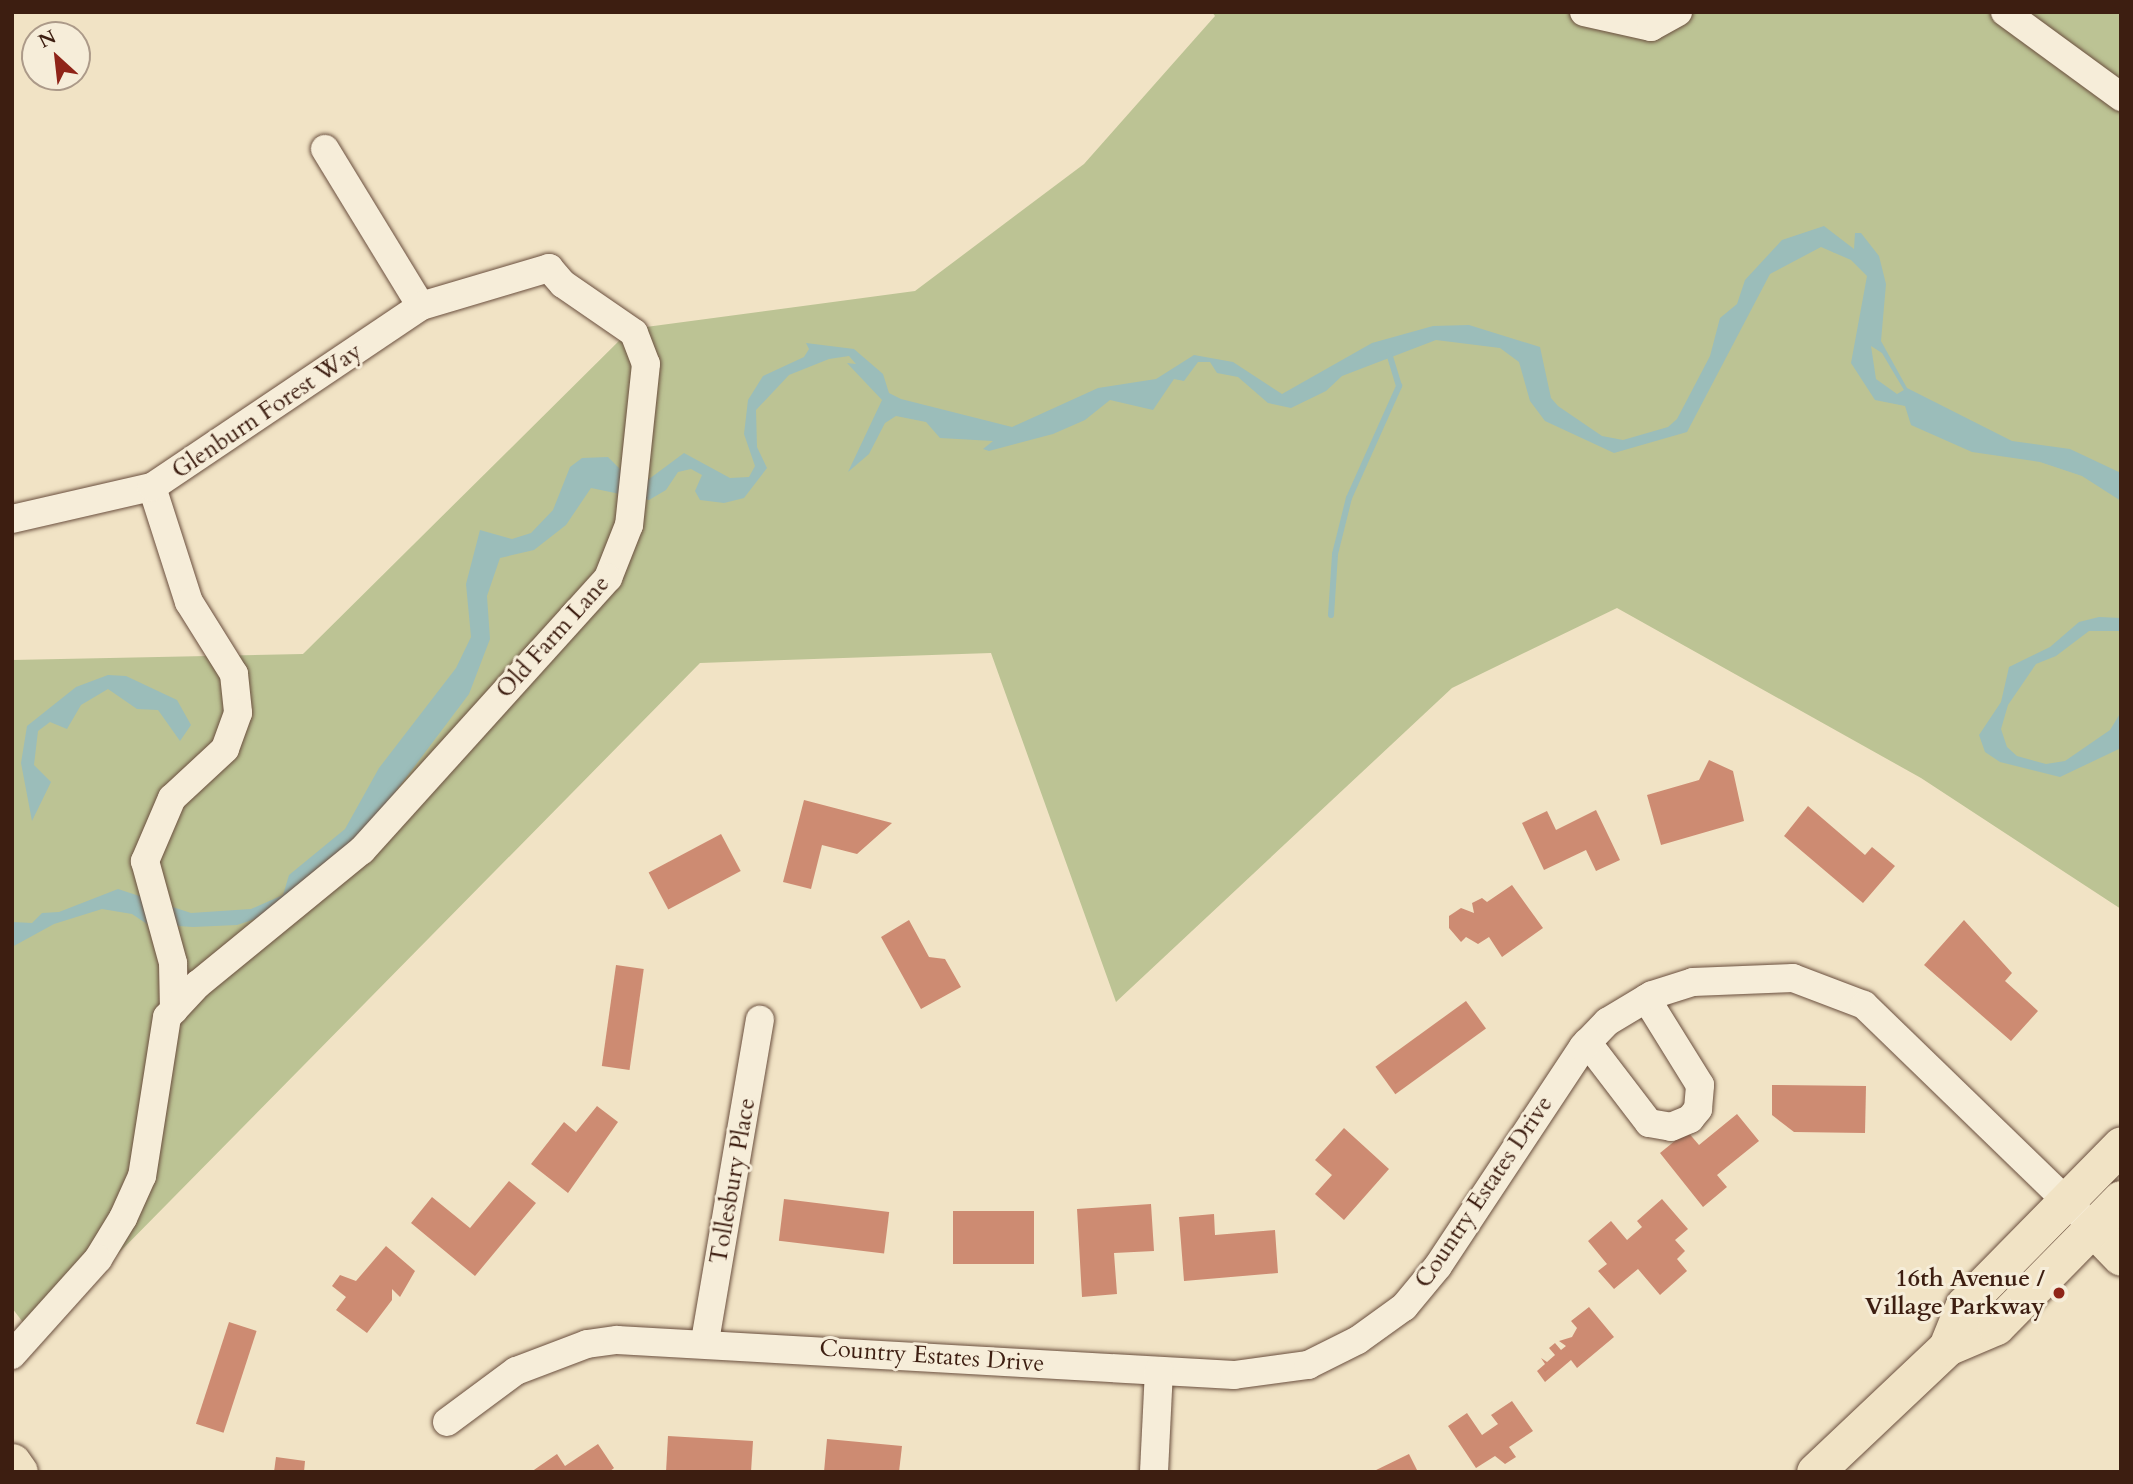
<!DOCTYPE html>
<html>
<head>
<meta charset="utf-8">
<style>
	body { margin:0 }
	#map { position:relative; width:2133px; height:1484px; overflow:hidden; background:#f1e3c5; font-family:Cardo,serif }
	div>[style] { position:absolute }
	.green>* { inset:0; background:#bcc394 }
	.water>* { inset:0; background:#9bbdba }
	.stream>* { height:6px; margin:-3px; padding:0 3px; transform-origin:3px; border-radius:3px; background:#9bbdba }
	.building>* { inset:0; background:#cd8b72; transform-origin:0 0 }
	.roads { filter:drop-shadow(0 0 2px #6a4f3e) drop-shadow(0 0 2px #6a4f3e) }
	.minor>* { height:28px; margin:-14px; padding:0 14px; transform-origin:14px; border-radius:14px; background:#f6edd9 }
	.major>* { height:37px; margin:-18.5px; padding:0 18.5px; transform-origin:18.5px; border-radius:18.5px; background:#f1e3c5 }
	.dots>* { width:19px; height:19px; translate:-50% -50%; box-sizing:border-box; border:4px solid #f6edd9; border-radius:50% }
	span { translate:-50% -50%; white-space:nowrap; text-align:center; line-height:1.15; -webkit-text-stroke:6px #f6edd9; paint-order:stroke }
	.street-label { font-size:24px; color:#3d1e11 }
	.poi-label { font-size:24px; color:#3d1e11; font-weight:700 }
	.right { translate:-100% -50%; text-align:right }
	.frame { position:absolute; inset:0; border:14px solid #3d1e11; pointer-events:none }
	.north { position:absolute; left:21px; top:21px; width:70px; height:70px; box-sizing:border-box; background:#f6edd9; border:2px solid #ac9a89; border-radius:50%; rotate:333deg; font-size:19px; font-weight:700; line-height:28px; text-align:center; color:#3d1e11 }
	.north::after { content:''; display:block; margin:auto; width:24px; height:32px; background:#8f2418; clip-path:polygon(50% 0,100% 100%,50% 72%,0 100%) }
</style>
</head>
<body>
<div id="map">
	<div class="green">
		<i style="clip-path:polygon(1212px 12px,2121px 12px,2121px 909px,1921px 778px,1617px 608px,1452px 688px,1116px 1002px,991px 653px,700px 663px,35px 1338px,12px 1308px,12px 660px,303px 654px,631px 329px,915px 291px,1084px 164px,1215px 16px)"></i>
	</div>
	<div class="water">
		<i style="clip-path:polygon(evenodd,1824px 226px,1854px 249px,1855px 233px,1861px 233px,1879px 256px,1886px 284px,1881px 341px,1907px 388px,2012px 441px,2070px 449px,2121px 473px,2121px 501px,2082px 476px,2040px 462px,1972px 452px,1911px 425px,1905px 406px,1875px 400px,1851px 363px,1867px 276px,1851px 260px,1821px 247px,1770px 274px,1687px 432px,1614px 453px,1545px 421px,1530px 401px,1519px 362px,1500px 348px,1436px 340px,1342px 376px,1326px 391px,1291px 408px,1268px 403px,1238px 377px,1217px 373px,1210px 362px,1198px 362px,1184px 381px,1174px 379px,1153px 410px,1110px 400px,1085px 420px,1053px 434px,989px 451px,983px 449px,993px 441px,940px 438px,926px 422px,896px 416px,885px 423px,869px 454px,848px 472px,882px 400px,847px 363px,856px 364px,849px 356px,829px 359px,789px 375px,756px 410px,757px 447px,767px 468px,744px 498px,724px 503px,700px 500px,695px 491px,702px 475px,691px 469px,678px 472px,666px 490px,649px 500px,591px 488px,566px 525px,534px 550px,500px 558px,487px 596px,490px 639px,469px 694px,366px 831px,271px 914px,237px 925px,193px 927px,147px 924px,132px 914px,102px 909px,54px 924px,12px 947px,12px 922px,32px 923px,42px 913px,59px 912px,118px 889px,191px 913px,251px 909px,283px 895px,289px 875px,345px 829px,379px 768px,456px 668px,471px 637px,466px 584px,480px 530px,512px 539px,531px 533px,553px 510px,570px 467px,582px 458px,608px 457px,626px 475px,645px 482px,684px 453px,730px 478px,749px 477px,755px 466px,744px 434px,748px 400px,763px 376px,804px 357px,809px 349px,806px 343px,854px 349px,883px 374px,889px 393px,901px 399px,1012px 427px,1098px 388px,1156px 379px,1194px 355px,1233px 362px,1282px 394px,1372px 343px,1433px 326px,1469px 325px,1540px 347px,1551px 398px,1558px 406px,1602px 436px,1623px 440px,1668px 427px,1677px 419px,1710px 356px,1720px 318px,1737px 304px,1745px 280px,1782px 240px,1824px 226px,1871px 346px,1882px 353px,1904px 390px,1897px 394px,1876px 379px,1871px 346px)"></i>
		<i style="clip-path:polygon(2099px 617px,2121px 618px,2121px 631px,2089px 631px,2056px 656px,2036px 664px,2008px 705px,2001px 729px,2007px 747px,2017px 756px,2046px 764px,2065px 761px,2110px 730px,2121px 712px,2121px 748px,2060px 777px,2000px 762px,1985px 752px,1979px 735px,2001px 702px,2009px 667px,2050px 647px,2079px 622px)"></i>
		<i style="clip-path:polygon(108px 675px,126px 676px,177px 700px,191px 725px,180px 741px,158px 710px,137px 709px,108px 689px,81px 705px,67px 729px,50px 722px,38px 731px,34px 765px,51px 782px,32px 821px,21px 763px,27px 726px,76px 687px)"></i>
	</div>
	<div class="stream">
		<i style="left:1331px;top:615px;width:61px;rotate:-86.2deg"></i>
		<i style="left:1335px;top:554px;width:58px;rotate:-76deg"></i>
		<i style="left:1349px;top:498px;width:123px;rotate:-65.9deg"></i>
		<i style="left:1399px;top:386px;width:34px;rotate:-107deg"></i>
	</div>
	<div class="building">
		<i style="clip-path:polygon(1709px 760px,1733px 771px,1744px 821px,1661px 845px,1647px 795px,1699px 780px)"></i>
		<i style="clip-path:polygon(804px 800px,892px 823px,857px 854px,822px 845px,811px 889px,783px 882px)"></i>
		<i style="clip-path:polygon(1808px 806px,1865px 855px,1872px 847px,1895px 866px,1863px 903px,1784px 836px)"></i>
		<i style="clip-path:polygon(1596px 810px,1620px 860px,1596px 871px,1586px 850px,1544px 870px,1522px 823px,1547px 811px,1556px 830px)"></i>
		<i style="left:721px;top:834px;width:42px;height:82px;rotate:62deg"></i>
		<i style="clip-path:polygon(1512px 885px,1543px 928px,1502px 957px,1489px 937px,1478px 944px,1466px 937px,1461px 942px,1449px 928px,1449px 916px,1461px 908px,1474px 913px,1472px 903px,1482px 898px,1487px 902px)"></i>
		<i style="clip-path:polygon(909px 920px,929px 957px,945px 959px,961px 987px,921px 1009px,881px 937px)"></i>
		<i style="clip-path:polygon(1964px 920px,2012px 973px,2005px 981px,2038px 1011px,2011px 1041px,1924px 965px)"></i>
		<i style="left:616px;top:965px;width:28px;height:102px;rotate:8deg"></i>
		<i style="left:1466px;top:1001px;width:34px;height:112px;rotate:54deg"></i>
		<i style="clip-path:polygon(1772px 1085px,1866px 1086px,1865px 1133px,1794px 1132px,1772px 1115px)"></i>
		<i style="clip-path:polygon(597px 1106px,618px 1122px,568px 1193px,531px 1164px,564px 1122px,576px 1132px)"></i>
		<i style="clip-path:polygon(1737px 1114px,1759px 1141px,1717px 1175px,1727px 1187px,1703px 1207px,1660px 1153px,1687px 1131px,1699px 1145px)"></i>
		<i style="clip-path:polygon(1344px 1128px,1389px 1169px,1344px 1220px,1315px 1194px,1332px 1175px,1315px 1160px)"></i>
		<i style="clip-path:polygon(509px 1181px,536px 1203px,475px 1276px,411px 1223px,432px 1197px,470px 1228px)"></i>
		<i style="left:784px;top:1199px;width:106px;height:42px;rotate:7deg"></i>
		<i style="clip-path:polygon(1662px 1199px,1688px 1229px,1675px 1240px,1685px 1251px,1677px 1259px,1687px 1271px,1660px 1295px,1638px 1269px,1614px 1289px,1598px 1271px,1607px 1264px,1588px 1241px,1611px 1221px,1627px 1240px,1642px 1227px,1637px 1221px)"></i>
		<i style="clip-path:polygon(1151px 1204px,1154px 1251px,1114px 1253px,1117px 1294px,1082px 1297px,1077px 1209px)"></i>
		<i style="left:953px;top:1211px;width:81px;height:53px"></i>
		<i style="clip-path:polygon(1214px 1214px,1215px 1235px,1275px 1230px,1278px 1273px,1184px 1281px,1179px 1217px)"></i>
		<i style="clip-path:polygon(386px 1246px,415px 1271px,400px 1297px,392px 1289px,392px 1300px,367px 1333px,336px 1310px,346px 1297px,332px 1286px,340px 1275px,356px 1281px)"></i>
		<i style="clip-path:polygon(1589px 1307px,1614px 1337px,1577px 1368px,1571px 1360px,1545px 1382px,1537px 1371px,1545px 1364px,1541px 1358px,1547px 1362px,1555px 1355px,1549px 1348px,1555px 1343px,1561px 1350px,1566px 1346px,1559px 1341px,1572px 1337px,1577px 1328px,1571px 1321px)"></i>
		<i style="left:229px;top:1322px;width:29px;height:107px;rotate:18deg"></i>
		<i style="clip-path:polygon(1512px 1401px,1533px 1431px,1509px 1447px,1516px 1457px,1505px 1464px,1495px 1456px,1476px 1468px,1448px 1426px,1467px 1413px,1482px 1435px,1498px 1424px,1491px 1415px)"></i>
		<i style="clip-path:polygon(668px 1436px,753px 1441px,751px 1472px,666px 1472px)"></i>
		<i style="clip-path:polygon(827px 1439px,902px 1446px,899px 1472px,824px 1472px)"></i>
		<i style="clip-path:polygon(598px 1444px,614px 1468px,609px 1472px,531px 1472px,557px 1454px,565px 1466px)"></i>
		<i style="clip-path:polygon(1409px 1454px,1418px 1472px,1372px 1472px)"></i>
		<i style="clip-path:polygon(276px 1457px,305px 1461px,304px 1472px,274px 1472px)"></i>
	</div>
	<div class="roads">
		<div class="minor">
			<i style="left:1584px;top:12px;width:69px;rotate:12.6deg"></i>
			<i style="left:1651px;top:27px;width:31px;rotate:-29deg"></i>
			<i style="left:2005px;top:12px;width:144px;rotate:36.2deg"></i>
			<i style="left:325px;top:149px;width:184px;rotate:58.6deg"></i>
			<i style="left:152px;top:487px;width:121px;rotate:72.2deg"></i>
			<i style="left:189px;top:602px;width:85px;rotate:58deg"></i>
			<i style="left:234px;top:674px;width:39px;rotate:84deg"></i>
			<i style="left:238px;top:713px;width:38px;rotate:110deg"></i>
			<i style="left:225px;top:749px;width:72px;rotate:137.2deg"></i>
			<i style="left:172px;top:798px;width:69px;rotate:113.2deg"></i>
			<i style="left:145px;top:861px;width:106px;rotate:74.6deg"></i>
			<i style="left:173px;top:963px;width:47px;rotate:88.8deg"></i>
			<i style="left:12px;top:519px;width:144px;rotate:-12.9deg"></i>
			<i style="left:152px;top:487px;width:324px;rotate:-33.9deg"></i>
			<i style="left:421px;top:306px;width:134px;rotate:-16.5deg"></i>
			<i style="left:549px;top:268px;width:21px;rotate:49deg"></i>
			<i style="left:563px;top:284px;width:86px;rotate:34.6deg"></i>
			<i style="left:634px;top:333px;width:33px;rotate:69deg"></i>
			<i style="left:646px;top:364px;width:162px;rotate:96deg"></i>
			<i style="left:629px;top:525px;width:57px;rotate:111.6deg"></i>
			<i style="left:608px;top:578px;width:367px;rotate:132.1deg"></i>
			<i style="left:362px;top:850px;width:212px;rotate:140.7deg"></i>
			<i style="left:198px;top:984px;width:45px;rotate:133.2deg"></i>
			<i style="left:167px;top:1017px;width:161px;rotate:98.9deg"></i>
			<i style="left:142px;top:1176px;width:46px;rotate:114.3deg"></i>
			<i style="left:123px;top:1218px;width:48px;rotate:121.4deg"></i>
			<i style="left:98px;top:1259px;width:129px;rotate:131.9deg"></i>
			<i style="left:1587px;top:1042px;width:102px;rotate:52.6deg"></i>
			<i style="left:1649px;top:1123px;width:22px;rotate:10deg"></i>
			<i style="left:1671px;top:1127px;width:21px;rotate:-23deg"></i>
			<i style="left:1690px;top:1119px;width:13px;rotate:-51deg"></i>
			<i style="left:1698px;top:1109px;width:24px;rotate:-85deg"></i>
			<i style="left:1700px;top:1085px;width:102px;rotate:-121.8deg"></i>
			<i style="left:705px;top:1341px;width:326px;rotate:-80.3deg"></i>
			<i style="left:447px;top:1422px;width:86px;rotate:-36.5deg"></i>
			<i style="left:516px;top:1371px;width:76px;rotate:-20.8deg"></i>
			<i style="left:587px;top:1344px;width:30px;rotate:-8deg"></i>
			<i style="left:617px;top:1340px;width:618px;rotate:3.25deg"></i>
			<i style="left:1234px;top:1375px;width:75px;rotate:-7.7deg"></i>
			<i style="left:1308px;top:1365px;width:56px;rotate:-26.6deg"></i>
			<i style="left:1358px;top:1340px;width:57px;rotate:-35.7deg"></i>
			<i style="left:1404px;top:1307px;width:53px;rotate:-50.3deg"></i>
			<i style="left:1438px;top:1266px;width:263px;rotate:-56.5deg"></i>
			<i style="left:1583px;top:1047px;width:35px;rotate:-46deg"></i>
			<i style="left:1607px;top:1022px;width:52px;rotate:-31deg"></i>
			<i style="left:1652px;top:995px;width:43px;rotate:-17.6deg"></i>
			<i style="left:1693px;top:982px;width:100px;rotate:-2.3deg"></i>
			<i style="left:1793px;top:978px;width:76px;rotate:20.8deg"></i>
			<i style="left:1864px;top:1005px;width:299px;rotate:44.1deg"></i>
			<i style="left:1154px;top:1472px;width:101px;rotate:-87.2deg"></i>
		</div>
		<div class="major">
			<i style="left:2093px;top:1228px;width:40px;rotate:46deg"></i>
			<i style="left:1947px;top:1347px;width:45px;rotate:-68deg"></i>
			<i style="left:1964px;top:1305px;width:224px;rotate:-45.5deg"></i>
			<i style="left:12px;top:1462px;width:12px;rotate:55deg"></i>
			<i style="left:1815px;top:1472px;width:182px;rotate:-43.4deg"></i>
			<i style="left:1947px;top:1347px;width:53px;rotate:-23.2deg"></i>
			<i style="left:1996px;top:1326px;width:178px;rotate:-45.5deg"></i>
		</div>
	</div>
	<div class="dots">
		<i style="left:2059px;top:1293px;background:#8f2418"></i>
	</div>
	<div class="street-label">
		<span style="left:267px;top:411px;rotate:-34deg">Glenburn Forest Way</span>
		<span style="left:553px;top:637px;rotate:-48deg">Old Farm Lane</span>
		<span style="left:733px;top:1181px;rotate:-80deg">Tollesbury Place</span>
		<span style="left:1484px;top:1192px;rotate:-56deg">Country Estates Drive</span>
		<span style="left:932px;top:1356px;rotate:4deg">Country Estates Drive</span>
	</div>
	<div class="poi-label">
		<span class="right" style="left:2045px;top:1293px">16th Avenue /<br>Village Parkway</span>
	</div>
	<div class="frame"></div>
	<div class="north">N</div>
</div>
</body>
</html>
